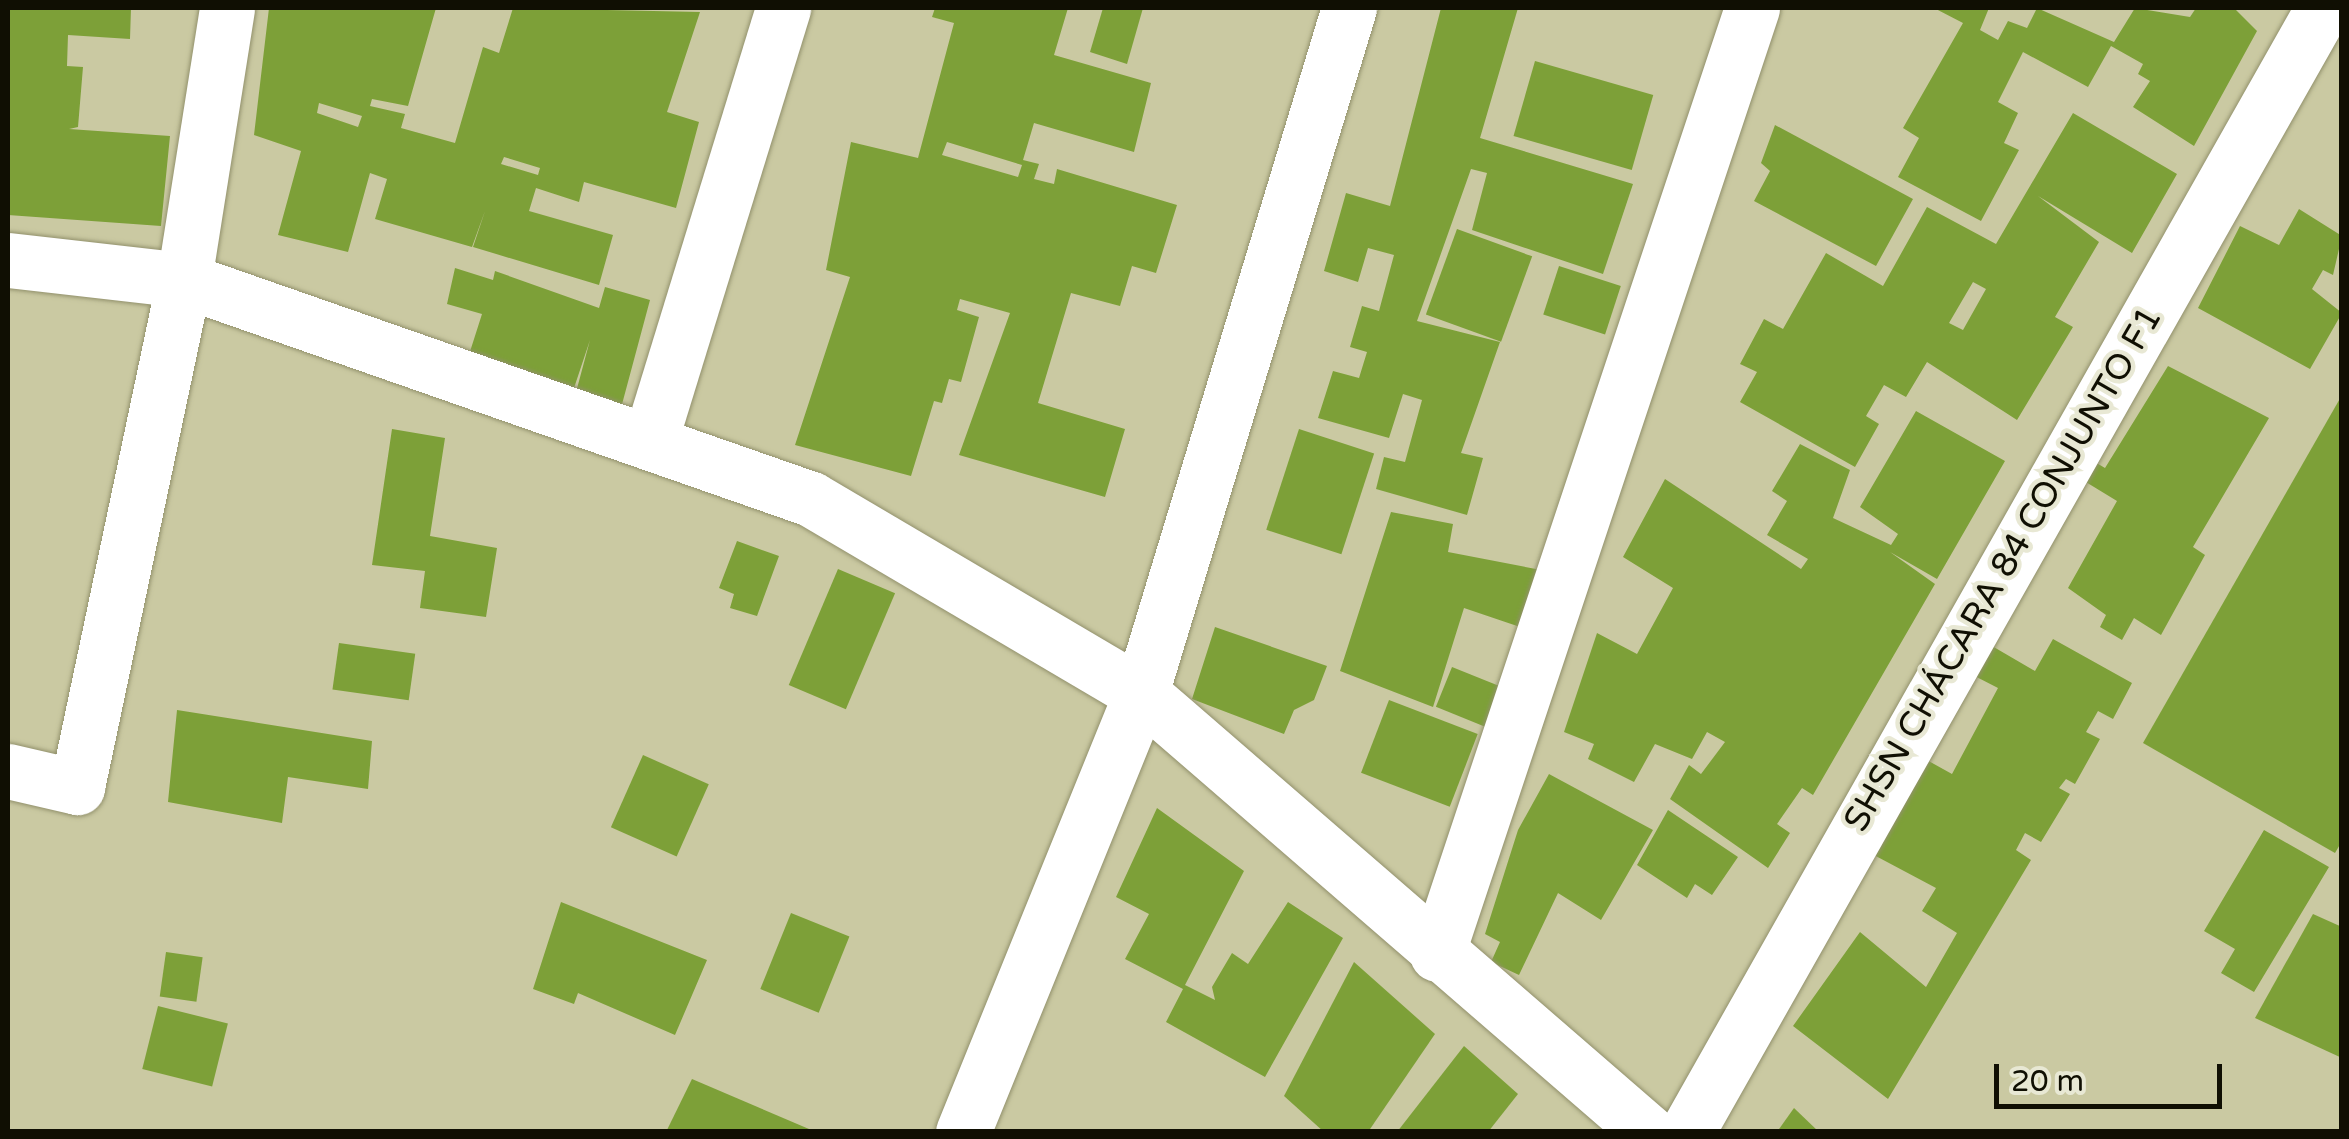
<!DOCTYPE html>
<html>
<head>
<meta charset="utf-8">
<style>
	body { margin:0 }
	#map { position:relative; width:2349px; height:1139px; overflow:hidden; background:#cac9a2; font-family:"Varela Round",sans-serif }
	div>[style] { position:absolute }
	.building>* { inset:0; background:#7da038; transform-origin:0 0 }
	.roads { filter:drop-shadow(0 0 2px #92916c) drop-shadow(0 0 2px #92916c) }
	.minor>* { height:55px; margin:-27.5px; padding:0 27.5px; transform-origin:27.5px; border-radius:27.5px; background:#fff }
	span { translate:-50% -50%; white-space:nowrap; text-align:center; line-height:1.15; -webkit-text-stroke:9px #e8e8d4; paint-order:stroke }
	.street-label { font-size:35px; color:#100f03 }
	.frame { position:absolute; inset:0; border:10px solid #100f03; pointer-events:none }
	.scale { position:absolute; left:1994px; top:1064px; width:228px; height:45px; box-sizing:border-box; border:5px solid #100f03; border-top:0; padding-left:12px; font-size:30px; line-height:35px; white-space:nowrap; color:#100f03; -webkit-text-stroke:8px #e8e8d4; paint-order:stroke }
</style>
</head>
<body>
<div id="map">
	<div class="building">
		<i style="clip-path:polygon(8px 8px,131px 8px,130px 39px,68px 35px,67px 66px,83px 67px,78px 127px,69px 129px,170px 136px,161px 226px,8px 215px)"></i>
		<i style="clip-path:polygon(evenodd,269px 8px,436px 8px,408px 106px,372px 99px,370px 106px,405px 114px,401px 128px,455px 143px,483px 47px,499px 53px,513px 8px,700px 12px,667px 112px,699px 122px,676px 208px,584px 182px,579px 202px,536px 188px,529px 211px,613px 235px,599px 285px,473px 247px,485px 211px,472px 247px,375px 219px,387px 179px,370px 173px,348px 252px,278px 235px,301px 151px,254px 135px,269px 8px,319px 103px,362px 116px,358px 127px,317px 113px,319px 103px,269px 8px,504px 157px,540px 168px,538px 175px,501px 164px,504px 157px)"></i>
		<i style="clip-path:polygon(evenodd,935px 8px,1068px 8px,1054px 55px,1151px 83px,1134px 152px,1034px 123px,1023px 160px,1039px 164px,1034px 179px,1054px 184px,1057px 169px,1177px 205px,1156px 273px,1132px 266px,1120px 306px,1071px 293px,1038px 403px,1125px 429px,1105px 497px,959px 455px,1010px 313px,960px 299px,957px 310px,979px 317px,961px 382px,949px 379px,942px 403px,934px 401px,911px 476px,795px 445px,850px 277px,826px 270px,851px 142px,918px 158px,954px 23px,932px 17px,935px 8px,947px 142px,1022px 165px,1018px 177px,942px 155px,947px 142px)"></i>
		<i style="clip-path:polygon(1103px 8px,1143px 8px,1127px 64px,1090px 52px)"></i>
		<i style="clip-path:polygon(1441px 8px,1518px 8px,1480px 138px,1633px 184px,1603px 274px,1472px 230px,1487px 173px,1471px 169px,1417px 321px,1500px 342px,1461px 453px,1483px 458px,1467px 515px,1376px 489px,1384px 457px,1405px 462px,1422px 400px,1403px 394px,1389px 438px,1318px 418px,1333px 371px,1359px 378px,1367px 352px,1350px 347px,1362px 306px,1379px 311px,1394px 255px,1368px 248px,1358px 282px,1324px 271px,1346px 193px,1390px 206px)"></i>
		<i style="clip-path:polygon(1934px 8px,1989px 8px,1980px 30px,1998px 40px,2008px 21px,2027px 28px,2037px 8px,2114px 42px,2135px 8px,2190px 17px,2196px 8px,2234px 8px,2257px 31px,2194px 146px,2133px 107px,2150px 81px,2138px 74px,2143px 64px,2111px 46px,2088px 87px,2023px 52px,1998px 102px,2018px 113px,2004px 143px,2019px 150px,1981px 221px,1898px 177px,1919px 138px,1903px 128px,1963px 23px)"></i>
		<i style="left:1535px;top:61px;width:123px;height:78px;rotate:16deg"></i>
		<i style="clip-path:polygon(evenodd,2073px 113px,2177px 174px,2132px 253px,2038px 196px,2099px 242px,2055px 317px,2073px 327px,2017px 420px,1927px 362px,1906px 397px,1884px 385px,1866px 416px,1879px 424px,1855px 467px,1740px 402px,1757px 372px,1740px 364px,1764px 319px,1783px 329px,1826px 253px,1883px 286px,1927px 207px,1996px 244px,2073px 113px,1973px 282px,1986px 289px,1963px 330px,1949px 323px,1973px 282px)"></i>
		<i style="clip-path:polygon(1775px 125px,1913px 199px,1876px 266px,1754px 201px,1770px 171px,1761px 163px)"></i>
		<i style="clip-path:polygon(2299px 209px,2342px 236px,2333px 275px,2323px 270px,2312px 289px,2342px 313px,2310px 369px,2198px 308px,2240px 226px,2279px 245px)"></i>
		<i style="left:1457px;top:229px;width:80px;height:91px;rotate:20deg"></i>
		<i style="left:1559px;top:266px;width:65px;height:51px;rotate:18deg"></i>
		<i style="clip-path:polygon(455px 268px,493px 280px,495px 271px,599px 308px,605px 287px,650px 300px,621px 408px,575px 396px,590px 340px,572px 394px,467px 361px,482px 314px,447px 304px)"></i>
		<i style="clip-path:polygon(2168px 366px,2269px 418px,2193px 547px,2205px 555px,2161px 635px,2134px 618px,2122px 640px,2100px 627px,2106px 615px,2068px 588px,2117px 501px,2076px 476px,2088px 458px,2105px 468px)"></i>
		<i style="clip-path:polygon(2342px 395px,2342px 841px,2335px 853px,2143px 743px)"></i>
		<i style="clip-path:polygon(1916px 411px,2005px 461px,1937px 579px,1890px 552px,1935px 584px,1813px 795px,1802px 788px,1777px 824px,1790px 833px,1768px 868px,1670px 799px,1689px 765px,1701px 774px,1725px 742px,1707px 732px,1692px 759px,1655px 744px,1634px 782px,1588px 759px,1594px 744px,1564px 732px,1597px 633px,1637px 654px,1673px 588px,1623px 557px,1665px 479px,1801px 569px,1808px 559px,1767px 535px,1787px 501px,1772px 491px,1800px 444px,1850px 470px,1833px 518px,1891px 545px,1898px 534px,1860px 507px)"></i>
		<i style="clip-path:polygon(392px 429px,445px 438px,430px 536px,497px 548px,486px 617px,420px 608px,425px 571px,372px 565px)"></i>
		<i style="left:1299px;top:429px;width:79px;height:106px;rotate:18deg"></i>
		<i style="clip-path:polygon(1391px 512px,1453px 524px,1448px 552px,1541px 570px,1526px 629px,1464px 608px,1433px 707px,1340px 671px)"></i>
		<i style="clip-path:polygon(737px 541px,779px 556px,757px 616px,730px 608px,734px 594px,719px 588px)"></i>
		<i style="left:838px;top:569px;width:62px;height:126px;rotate:23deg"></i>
		<i style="clip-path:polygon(1215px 627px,1327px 666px,1314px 700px,1294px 710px,1284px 734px,1192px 699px)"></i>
		<i style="clip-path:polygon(1980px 639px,2035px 671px,2053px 639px,2132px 683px,2113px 719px,2098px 711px,2086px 732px,2100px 739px,2075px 784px,2066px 779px,2059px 788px,2070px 794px,2041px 842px,2025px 833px,2016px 850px,2031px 860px,1888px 1099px,1793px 1026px,1860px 932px,1926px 987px,1957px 933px,1922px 911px,1936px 888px,1872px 854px,1925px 759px,1952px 774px,1998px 688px,1961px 669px)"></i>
		<i style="left:339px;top:643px;width:77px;height:47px;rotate:8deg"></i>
		<i style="left:1452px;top:667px;width:57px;height:43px;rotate:22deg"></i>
		<i style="left:1389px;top:700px;width:95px;height:78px;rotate:21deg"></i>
		<i style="clip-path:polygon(177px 710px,372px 741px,368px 789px,288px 777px,282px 823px,168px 802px)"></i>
		<i style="left:643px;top:755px;width:72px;height:79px;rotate:24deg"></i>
		<i style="clip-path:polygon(1549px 774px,1653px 830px,1601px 920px,1558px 893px,1519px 975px,1491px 962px,1500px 942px,1485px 934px,1518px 830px)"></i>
		<i style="clip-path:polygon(1157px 808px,1244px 871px,1185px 985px,1215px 1000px,1212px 987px,1232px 953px,1248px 964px,1288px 902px,1343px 938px,1265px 1077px,1166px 1022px,1183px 989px,1125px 959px,1149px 914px,1116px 897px)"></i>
		<i style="clip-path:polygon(1668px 810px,1738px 857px,1712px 895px,1695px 884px,1687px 898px,1637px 865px)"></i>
		<i style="clip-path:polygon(2264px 830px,2329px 867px,2254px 992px,2221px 973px,2235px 949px,2204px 931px)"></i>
		<i style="clip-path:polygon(561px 902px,707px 960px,675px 1035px,578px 993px,574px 1004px,533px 989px)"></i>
		<i style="left:791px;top:913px;width:63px;height:82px;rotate:22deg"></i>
		<i style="clip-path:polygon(2313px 914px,2342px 927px,2342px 1058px,2255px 1018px)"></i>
		<i style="left:166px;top:952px;width:37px;height:45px;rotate:8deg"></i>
		<i style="clip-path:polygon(1354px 962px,1435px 1034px,1368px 1132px,1324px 1132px,1284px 1096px)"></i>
		<i style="left:158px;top:1006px;width:72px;height:65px;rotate:14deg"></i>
		<i style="clip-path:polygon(1464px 1046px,1518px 1094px,1488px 1132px,1397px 1132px)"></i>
		<i style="clip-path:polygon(692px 1079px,809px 1129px,808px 1132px,666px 1132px)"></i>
		<i style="clip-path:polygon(1794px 1108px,1819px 1132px,1777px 1132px)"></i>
	</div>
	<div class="roads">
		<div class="minor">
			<i style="left:8px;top:260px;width:177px;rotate:6.5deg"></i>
			<i style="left:184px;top:280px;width:664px;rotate:19.25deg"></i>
			<i style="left:811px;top:499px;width:383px;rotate:30.5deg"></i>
			<i style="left:1141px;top:693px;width:671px;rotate:40.89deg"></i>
			<i style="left:650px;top:441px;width:453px;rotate:-72.9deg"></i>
			<i style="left:8px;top:771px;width:71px;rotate:13.1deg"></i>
			<i style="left:77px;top:787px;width:518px;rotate:-78.08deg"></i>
			<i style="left:184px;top:280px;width:275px;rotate:-81deg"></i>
			<i style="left:1437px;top:954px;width:997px;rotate:-71.58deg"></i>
			<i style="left:963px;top:1132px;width:474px;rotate:-67.9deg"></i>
			<i style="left:1141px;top:693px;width:716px;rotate:-73.11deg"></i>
			<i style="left:1687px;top:1132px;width:1291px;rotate:-60.5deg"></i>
		</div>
	</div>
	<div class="street-label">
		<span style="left:2003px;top:569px;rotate:-60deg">SHSN CHÁCARA 84 CONJUNTO F1</span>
	</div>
	<div class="frame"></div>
	<div class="scale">20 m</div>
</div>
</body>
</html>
